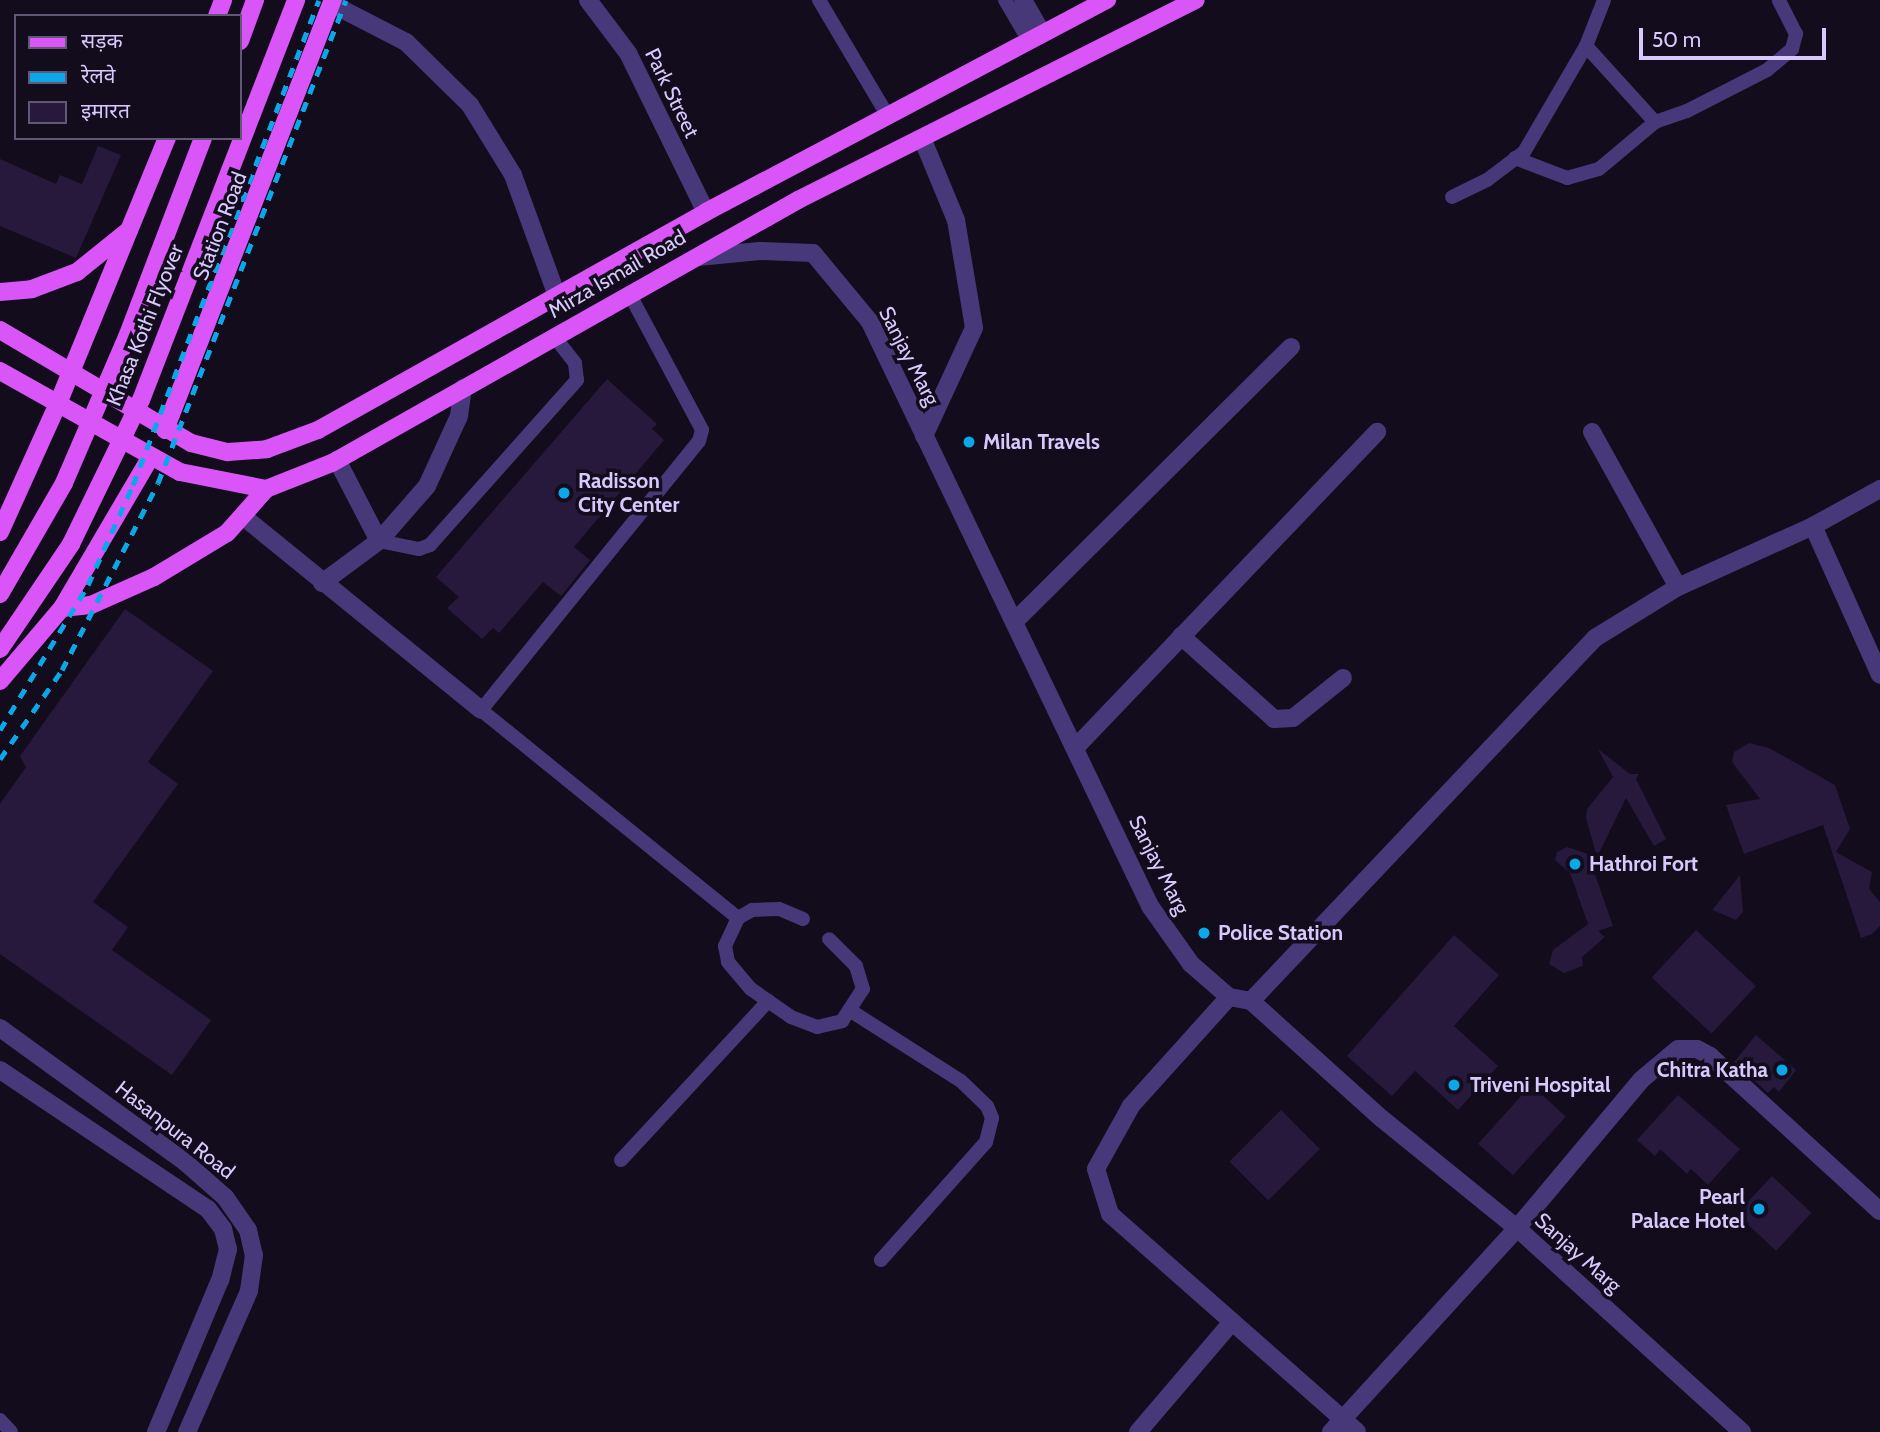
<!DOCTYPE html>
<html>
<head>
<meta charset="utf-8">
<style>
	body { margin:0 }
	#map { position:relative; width:1880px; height:1432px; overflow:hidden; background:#120c1c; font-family:Cabin,"Noto Sans Devanagari",sans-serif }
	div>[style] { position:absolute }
	.building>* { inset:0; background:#26193c; transform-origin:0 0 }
	.service>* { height:14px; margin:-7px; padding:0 7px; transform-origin:7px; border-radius:7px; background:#473979 }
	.minor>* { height:18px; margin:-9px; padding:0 9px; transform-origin:9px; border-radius:9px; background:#473979 }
	.tertiary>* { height:18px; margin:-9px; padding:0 9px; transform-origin:9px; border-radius:9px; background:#473979 }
	.primary>* { height:18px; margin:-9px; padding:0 9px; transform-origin:9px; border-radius:9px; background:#d955f8 }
	.rail>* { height:5px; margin-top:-2.5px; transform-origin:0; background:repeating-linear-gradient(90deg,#0aa8e8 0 10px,transparent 0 19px) }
	.dots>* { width:19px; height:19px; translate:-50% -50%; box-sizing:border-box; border:4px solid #120c1c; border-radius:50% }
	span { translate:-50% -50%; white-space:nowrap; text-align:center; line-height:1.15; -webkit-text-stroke:7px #120c1c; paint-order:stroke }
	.street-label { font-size:21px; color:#d8c9fd }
	.poi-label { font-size:21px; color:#d8c9fd; font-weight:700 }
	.left { translate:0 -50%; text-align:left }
	.right { translate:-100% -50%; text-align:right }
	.legend { position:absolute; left:14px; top:14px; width:228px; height:126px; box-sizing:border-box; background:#120c1c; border:2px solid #615876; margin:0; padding:9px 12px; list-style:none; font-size:21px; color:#d8c9fd }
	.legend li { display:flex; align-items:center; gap:14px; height:35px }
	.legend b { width:35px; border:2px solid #615876 }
	.scale { position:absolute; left:1639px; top:28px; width:187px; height:32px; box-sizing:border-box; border:4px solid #d8c9fd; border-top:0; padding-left:9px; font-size:21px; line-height:24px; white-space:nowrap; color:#d8c9fd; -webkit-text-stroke:5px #120c1c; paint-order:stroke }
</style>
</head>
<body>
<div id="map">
	<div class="building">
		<i style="clip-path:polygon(98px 146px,121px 155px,76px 258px,0 226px,0 159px,56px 184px,60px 175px,82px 184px)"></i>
		<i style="clip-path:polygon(607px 379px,657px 424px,652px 429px,664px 440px,574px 547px,590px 560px,561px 596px,543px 582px,499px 633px,493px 628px,482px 639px,447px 608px,459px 597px,436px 577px)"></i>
		<i style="clip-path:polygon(125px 609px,213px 671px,148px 762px,178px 784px,93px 902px,128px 927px,112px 950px,211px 1020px,172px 1075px,0 954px,0 804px,26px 767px,20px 756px)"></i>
		<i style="clip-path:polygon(1749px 743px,1769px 748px,1835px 785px,1850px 829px,1836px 852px,1872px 872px,1869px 889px,1880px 902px,1880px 926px,1872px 934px,1861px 938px,1823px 825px,1744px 854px,1726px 805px,1760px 799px,1732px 762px,1734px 752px)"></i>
		<i style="clip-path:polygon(1598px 749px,1630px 774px,1639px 774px,1636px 779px,1666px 839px,1654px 846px,1626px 798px,1597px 857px,1586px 818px,1587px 809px,1613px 777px)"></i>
		<i style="clip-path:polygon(1567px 847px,1597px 857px,1592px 866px,1613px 926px,1598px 931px,1605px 937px,1582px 957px,1583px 966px,1564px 973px,1549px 964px,1553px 950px,1588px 924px,1570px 873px,1555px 860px,1557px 852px)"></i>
		<i style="clip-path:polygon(1740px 875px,1743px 912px,1736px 920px,1712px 910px)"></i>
		<i style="left:1696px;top:930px;width:82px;height:65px;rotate:43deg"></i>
		<i style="clip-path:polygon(1454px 935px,1499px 975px,1454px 1026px,1498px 1066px,1458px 1110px,1415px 1071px,1392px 1096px,1347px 1056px)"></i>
		<i style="clip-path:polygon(1756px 1035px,1796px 1070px,1779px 1092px,1774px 1087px,1768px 1093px,1734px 1062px)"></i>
		<i style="left:1531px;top:1085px;width:47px;height:79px;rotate:42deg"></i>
		<i style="clip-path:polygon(1678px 1095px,1740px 1149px,1708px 1185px,1691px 1169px,1687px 1174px,1660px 1149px,1655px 1156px,1637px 1140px)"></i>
		<i style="left:1281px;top:1110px;width:55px;height:73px;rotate:45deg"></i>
		<i style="left:1772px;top:1176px;width:54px;height:52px;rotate:43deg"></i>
	</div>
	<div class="service">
		<i style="left:819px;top:0;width:135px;rotate:59.3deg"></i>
		<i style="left:1005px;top:0;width:48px;rotate:59.7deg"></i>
		<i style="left:1586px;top:46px;width:103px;rotate:47.8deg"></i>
		<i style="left:1655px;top:122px;width:34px;rotate:-19deg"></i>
		<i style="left:1687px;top:111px;width:90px;rotate:-27.1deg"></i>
		<i style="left:1767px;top:70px;width:33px;rotate:-40deg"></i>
		<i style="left:1792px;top:49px;width:16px;rotate:-75deg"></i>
		<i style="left:1796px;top:34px;width:38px;rotate:-117deg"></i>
		<i style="left:1515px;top:158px;width:56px;rotate:21deg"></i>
		<i style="left:1567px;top:178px;width:33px;rotate:-16deg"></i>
		<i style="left:1599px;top:169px;width:73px;rotate:-40deg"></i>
		<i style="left:1452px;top:197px;width:39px;rotate:-26deg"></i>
		<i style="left:1487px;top:180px;width:46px;rotate:-37.1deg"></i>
		<i style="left:1524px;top:152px;width:123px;rotate:-59.7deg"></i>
		<i style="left:1586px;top:46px;width:49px;rotate:-68.6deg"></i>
		<i style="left:629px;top:293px;width:155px;rotate:61.9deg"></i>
		<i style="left:702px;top:430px;width:11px;rotate:105deg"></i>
		<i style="left:699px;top:441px;width:346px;rotate:129deg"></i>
		<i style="left:481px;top:710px;width:331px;rotate:39deg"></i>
		<i style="left:379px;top:541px;width:41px;rotate:11.3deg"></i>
		<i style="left:419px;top:549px;width:12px;rotate:-20deg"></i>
		<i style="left:430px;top:545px;width:221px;rotate:-48.3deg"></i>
		<i style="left:577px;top:380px;width:17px;rotate:-97deg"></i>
		<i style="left:575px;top:363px;width:34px;rotate:-128deg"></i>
		<i style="left:803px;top:919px;width:26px;rotate:-157deg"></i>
		<i style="left:779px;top:909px;width:27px;rotate:178deg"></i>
		<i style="left:752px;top:910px;width:16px;rotate:150deg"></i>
		<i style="left:738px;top:918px;width:31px;rotate:115deg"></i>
		<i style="left:725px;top:946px;width:16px;rotate:79deg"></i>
		<i style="left:728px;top:962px;width:35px;rotate:50deg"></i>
		<i style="left:751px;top:989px;width:49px;rotate:35deg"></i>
		<i style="left:791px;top:1017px;width:28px;rotate:21deg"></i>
		<i style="left:817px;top:1027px;width:26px;rotate:-13deg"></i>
		<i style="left:842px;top:1021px;width:38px;rotate:-57deg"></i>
		<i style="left:863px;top:989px;width:24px;rotate:-107deg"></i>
		<i style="left:856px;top:966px;width:38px;rotate:-135deg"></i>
		<i style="left:851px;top:1011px;width:130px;rotate:32.5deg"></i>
		<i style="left:961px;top:1081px;width:36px;rotate:44deg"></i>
		<i style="left:987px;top:1106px;width:13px;rotate:67deg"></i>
		<i style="left:992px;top:1118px;width:25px;rotate:104deg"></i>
		<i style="left:986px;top:1142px;width:158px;rotate:131.7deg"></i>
		<i style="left:621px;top:1160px;width:217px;rotate:-47.2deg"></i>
		<i style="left:0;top:1420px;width:16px;rotate:47deg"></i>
	</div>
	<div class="minor">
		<i style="left:588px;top:0;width:66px;rotate:53deg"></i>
		<i style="left:628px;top:53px;width:177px;rotate:63.9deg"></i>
		<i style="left:1023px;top:0;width:39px;rotate:60deg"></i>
		<i style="left:332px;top:4px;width:83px;rotate:27.2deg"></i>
		<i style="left:406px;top:42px;width:90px;rotate:44.5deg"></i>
		<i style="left:470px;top:105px;width:82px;rotate:58.4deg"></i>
		<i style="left:513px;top:175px;width:129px;rotate:70deg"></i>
		<i style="left:922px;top:138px;width:89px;rotate:67.5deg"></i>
		<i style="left:956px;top:220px;width:109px;rotate:80.5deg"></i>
		<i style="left:974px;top:328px;width:119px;rotate:114.8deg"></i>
		<i style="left:698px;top:257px;width:62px;rotate:-5.5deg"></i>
		<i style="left:760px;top:251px;width:53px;rotate:2.2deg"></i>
		<i style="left:813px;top:253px;width:89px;rotate:50.4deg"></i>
		<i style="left:870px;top:322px;width:648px;rotate:64.38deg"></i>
		<i style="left:1150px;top:906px;width:71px;rotate:54.7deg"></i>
		<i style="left:1191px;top:964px;width:50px;rotate:41deg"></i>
		<i style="left:1229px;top:997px;width:22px;rotate:10deg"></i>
		<i style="left:1251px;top:1001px;width:175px;rotate:42deg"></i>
		<i style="left:1381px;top:1118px;width:175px;rotate:39deg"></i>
		<i style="left:1517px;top:1228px;width:304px;rotate:42.2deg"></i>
		<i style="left:1592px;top:432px;width:177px;rotate:61deg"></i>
		<i style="left:337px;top:460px;width:91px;rotate:62.6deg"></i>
		<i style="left:245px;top:518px;width:304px;rotate:39.1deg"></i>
		<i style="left:1813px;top:526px;width:163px;rotate:65.8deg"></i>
		<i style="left:322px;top:583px;width:71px;rotate:-36.4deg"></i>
		<i style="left:379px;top:541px;width:73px;rotate:-48.9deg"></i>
		<i style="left:427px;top:486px;width:77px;rotate:-65.4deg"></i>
		<i style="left:459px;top:416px;width:28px;rotate:-82deg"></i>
		<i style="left:1015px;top:621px;width:389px;rotate:-44.8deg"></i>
		<i style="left:1181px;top:636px;width:125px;rotate:41.7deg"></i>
		<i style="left:1274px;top:719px;width:19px;rotate:-3deg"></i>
		<i style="left:1293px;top:718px;width:64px;rotate:-38.7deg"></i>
		<i style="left:1076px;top:747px;width:436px;rotate:-46.3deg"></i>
		<i style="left:1229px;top:997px;width:147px;rotate:132deg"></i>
		<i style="left:1131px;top:1106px;width:72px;rotate:119.1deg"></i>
		<i style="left:1096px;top:1169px;width:47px;rotate:72.7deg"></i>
		<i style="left:1110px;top:1214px;width:329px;rotate:41.4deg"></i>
		<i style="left:1251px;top:1001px;width:500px;rotate:-46.54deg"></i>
		<i style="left:1595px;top:638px;width:97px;rotate:-31.6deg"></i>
		<i style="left:1678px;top:587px;width:148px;rotate:-24.3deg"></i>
		<i style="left:1813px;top:526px;width:77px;rotate:-28.9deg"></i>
		<i style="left:1138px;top:1432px;width:145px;rotate:-49.5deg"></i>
		<i style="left:1331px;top:1432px;width:276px;rotate:-47.6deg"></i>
		<i style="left:1517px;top:1228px;width:193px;rotate:-50deg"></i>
		<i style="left:1641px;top:1080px;width:48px;rotate:-40deg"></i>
		<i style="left:1678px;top:1049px;width:19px"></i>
		<i style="left:1697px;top:1049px;width:15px;rotate:28deg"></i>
		<i style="left:1710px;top:1056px;width:230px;rotate:42.4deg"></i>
	</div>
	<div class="tertiary">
		<i style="left:0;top:1028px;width:228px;rotate:35.9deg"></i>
		<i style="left:185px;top:1162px;width:53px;rotate:41.2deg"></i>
		<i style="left:225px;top:1197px;width:40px;rotate:55.1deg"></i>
		<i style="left:248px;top:1230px;width:26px;rotate:77deg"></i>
		<i style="left:254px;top:1255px;width:36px;rotate:98deg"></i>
		<i style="left:249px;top:1291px;width:154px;rotate:113.7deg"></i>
		<i style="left:0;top:1070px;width:250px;rotate:33.8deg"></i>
		<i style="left:208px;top:1209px;width:25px;rotate:53deg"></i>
		<i style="left:223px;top:1229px;width:21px;rotate:76deg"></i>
		<i style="left:228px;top:1249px;width:32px;rotate:104deg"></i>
		<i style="left:220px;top:1280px;width:165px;rotate:112.8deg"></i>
	</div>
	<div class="primary">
		<i style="left:217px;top:16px;width:17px;rotate:-69deg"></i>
		<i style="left:240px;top:41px;width:44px;rotate:-69.9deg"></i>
		<i style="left:0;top:292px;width:32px;rotate:-5deg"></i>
		<i style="left:32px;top:289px;width:48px;rotate:-20.7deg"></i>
		<i style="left:77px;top:272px;width:67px;rotate:-38.9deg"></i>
		<i style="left:0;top:330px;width:222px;rotate:30.6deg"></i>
		<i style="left:191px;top:443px;width:38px;rotate:14deg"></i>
		<i style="left:228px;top:452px;width:39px;rotate:-4deg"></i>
		<i style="left:267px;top:449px;width:54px;rotate:-20.4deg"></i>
		<i style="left:318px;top:430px;width:445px;rotate:-29.3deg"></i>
		<i style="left:706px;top:212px;width:454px;rotate:-27.9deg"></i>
		<i style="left:0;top:371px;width:206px;rotate:29.3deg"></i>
		<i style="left:180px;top:472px;width:88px;rotate:11.2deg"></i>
		<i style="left:266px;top:489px;width:71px;rotate:-21.5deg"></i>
		<i style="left:332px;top:463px;width:535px;rotate:-29.44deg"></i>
		<i style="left:798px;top:200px;width:445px;rotate:-26.7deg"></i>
		<i style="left:165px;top:430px;width:462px;rotate:-68.7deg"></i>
		<i style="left:0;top:532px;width:138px;rotate:-65.7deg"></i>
		<i style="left:57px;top:406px;width:290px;rotate:-67.7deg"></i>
		<i style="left:0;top:594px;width:128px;rotate:-60deg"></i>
		<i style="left:64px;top:483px;width:159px;rotate:-66.7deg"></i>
		<i style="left:127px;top:337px;width:213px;rotate:-69.1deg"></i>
		<i style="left:62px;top:608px;width:29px;rotate:-6deg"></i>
		<i style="left:91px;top:605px;width:69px;rotate:-24deg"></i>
		<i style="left:154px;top:577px;width:85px;rotate:-31.1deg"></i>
		<i style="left:227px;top:533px;width:59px;rotate:-48.4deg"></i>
		<i style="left:0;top:649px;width:127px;rotate:-55.9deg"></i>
		<i style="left:71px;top:544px;width:160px;rotate:-64.1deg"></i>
		<i style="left:141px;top:400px;width:429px;rotate:-68.8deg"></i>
		<i style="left:0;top:681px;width:96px;rotate:-49.7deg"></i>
		<i style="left:62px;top:608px;width:176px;rotate:-59.6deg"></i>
	</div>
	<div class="rail">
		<i style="left:0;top:730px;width:170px;rotate:-58.7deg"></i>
		<i style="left:88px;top:585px;width:110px;rotate:-65.8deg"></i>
		<i style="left:133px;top:485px;width:519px;rotate:-69.02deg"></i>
		<i style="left:0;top:759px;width:108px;rotate:-55.1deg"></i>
		<i style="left:62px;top:670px;width:210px;rotate:-62.8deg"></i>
		<i style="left:158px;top:483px;width:518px;rotate:-68.73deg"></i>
	</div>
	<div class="dots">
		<i style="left:969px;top:442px;background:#0aa8e8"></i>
		<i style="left:564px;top:493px;background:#0aa8e8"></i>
		<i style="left:1575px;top:864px;background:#0aa8e8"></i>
		<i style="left:1204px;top:933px;background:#0aa8e8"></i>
		<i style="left:1782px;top:1070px;background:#0aa8e8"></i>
		<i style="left:1454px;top:1085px;background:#0aa8e8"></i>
		<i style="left:1759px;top:1209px;background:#0aa8e8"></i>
	</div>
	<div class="street-label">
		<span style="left:672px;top:93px;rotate:64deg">Park Street</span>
		<span style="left:220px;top:226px;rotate:-69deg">Station Road</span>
		<span style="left:617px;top:274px;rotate:-30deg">Mirza Ismail Road</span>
		<span style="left:145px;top:325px;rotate:-68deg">Khasa Kothi Flyover</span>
		<span style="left:909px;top:356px;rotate:63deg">Sanjay Marg</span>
		<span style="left:1159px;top:865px;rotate:63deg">Sanjay Marg</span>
		<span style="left:175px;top:1130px;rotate:38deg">Hasanpura Road</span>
		<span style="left:1578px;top:1253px;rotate:42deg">Sanjay Marg</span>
	</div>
	<div class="poi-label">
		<span class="left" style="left:983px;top:442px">Milan Travels</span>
		<span class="left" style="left:578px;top:493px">Radisson<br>City Center</span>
		<span class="left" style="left:1589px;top:864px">Hathroi Fort</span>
		<span class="left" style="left:1218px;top:933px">Police Station</span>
		<span class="right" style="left:1768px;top:1070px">Chitra Katha</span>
		<span class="left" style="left:1470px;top:1085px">Triveni Hospital</span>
		<span class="right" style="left:1745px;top:1209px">Pearl<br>Palace Hotel</span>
	</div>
	<ul class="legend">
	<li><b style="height:9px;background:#d955f8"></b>सड़क</li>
	<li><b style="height:9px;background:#0aa8e8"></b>रेलवे</li>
	<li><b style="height:19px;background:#26193c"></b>इमारत</li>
	</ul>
	<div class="scale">50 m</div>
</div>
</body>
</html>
